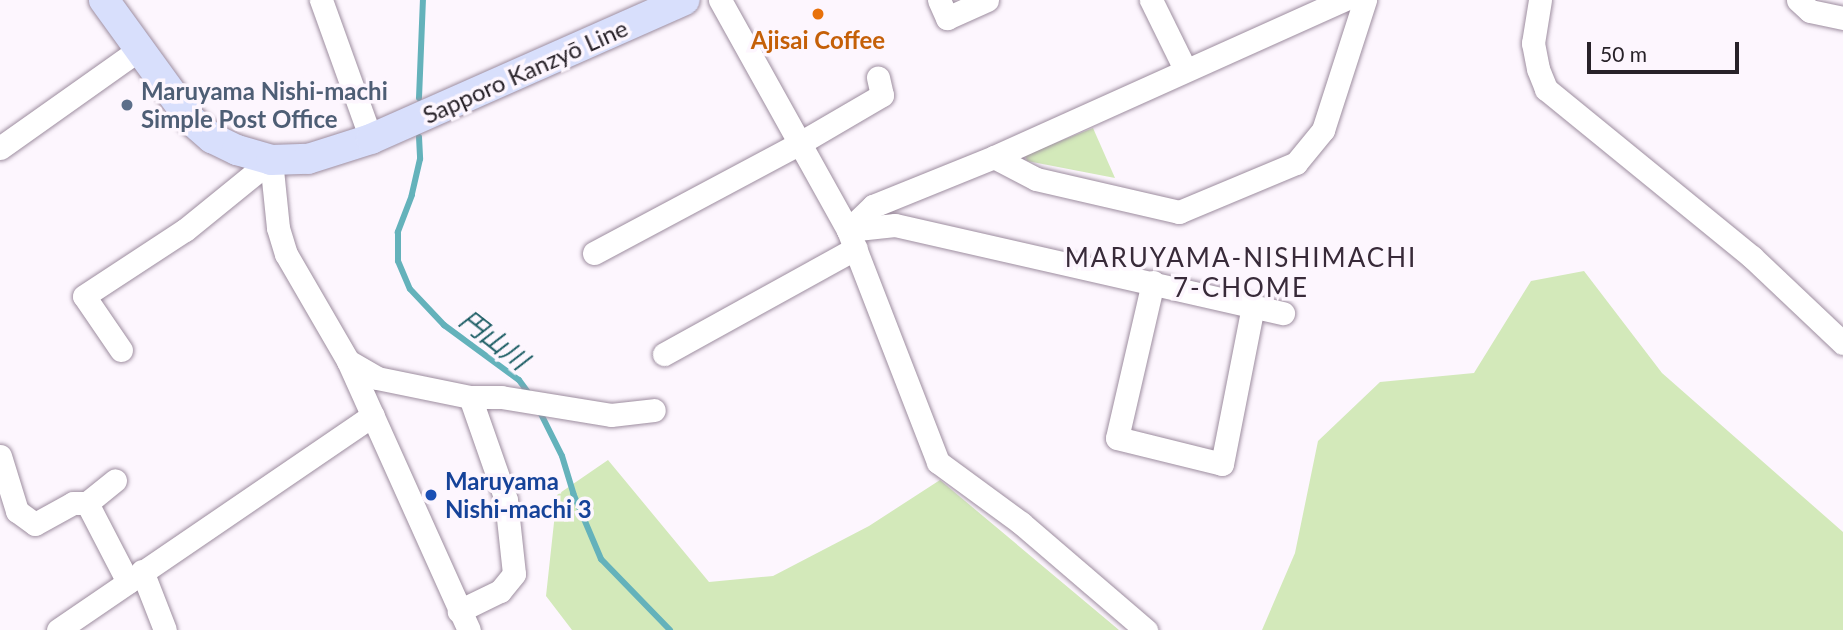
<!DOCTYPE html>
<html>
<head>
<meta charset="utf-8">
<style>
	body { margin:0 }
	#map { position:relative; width:1843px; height:630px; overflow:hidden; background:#fdf6fe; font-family:Lato,"Noto Sans JP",sans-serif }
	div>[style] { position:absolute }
	.green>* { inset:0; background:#d3e9ba }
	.stream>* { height:6px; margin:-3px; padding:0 3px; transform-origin:3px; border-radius:3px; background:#64b2bb }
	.roads { filter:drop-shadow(0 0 2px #9d8d9f) drop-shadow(0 0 2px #9d8d9f) }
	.minor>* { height:23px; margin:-11.5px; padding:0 11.5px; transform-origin:11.5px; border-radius:11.5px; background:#fff }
	.major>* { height:30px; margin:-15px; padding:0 15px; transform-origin:15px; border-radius:15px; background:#d8dffc }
	.dots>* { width:19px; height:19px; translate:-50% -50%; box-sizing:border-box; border:4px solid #fdf6fe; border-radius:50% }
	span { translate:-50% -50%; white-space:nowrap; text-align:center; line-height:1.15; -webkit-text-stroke:7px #fdf6fe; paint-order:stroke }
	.food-label { font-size:24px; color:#c56008; font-weight:700 }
	.street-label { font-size:24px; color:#282229 }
	.service-label { font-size:24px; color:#4e5e75; font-weight:700 }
	.left { translate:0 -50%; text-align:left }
	.transit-label { font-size:24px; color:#164399; font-weight:700 }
	.neighbourhood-label { font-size:26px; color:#382a39; letter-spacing:2px }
	.water-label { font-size:26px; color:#195b62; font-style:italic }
	.scale { position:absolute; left:1587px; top:42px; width:152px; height:32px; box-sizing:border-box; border:4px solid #282229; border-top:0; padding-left:9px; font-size:21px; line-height:24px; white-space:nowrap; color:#282229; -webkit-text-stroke:5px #fdf6fe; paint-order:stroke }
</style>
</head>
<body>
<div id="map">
	<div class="green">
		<i style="clip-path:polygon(1093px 128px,1115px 178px,1027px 161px,1025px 155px)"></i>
		<i style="clip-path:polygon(1584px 271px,1662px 373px,1843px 532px,1843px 630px,1262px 630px,1295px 553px,1318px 441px,1380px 382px,1474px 373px,1531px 281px)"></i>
		<i style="clip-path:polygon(608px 460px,709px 582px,773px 576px,869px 526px,940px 480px,1119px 630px,572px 630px,546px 596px,557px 495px)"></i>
	</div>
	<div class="stream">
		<i style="left:419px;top:98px;width:98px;rotate:-87.7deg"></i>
		<i style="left:419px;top:137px;width:22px;rotate:87deg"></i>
		<i style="left:420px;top:159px;width:37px;rotate:103deg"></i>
		<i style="left:412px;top:195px;width:40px;rotate:111deg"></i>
		<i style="left:398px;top:232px;width:29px;rotate:90deg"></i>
		<i style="left:398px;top:261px;width:30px;rotate:67deg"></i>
		<i style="left:410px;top:289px;width:50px;rotate:46.6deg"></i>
		<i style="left:444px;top:325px;width:93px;rotate:36.3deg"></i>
		<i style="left:519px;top:380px;width:19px;rotate:54deg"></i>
		<i style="left:539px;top:410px;width:51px;rotate:63.4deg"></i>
		<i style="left:562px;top:456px;width:39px;rotate:73deg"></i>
		<i style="left:573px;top:493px;width:72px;rotate:67deg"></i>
		<i style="left:601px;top:559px;width:99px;rotate:45.8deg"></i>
	</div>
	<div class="roads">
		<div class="minor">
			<i style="left:321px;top:0;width:148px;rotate:70.2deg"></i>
			<i style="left:720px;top:0;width:263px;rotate:60.9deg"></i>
			<i style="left:848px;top:230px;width:249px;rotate:68.8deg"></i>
			<i style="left:938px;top:462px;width:103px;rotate:36.3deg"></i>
			<i style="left:1021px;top:523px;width:165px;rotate:40.6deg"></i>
			<i style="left:939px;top:0;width:20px;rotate:66deg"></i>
			<i style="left:947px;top:18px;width:44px;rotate:-24.2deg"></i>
			<i style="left:1151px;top:0;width:77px;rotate:63.8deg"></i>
			<i style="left:1540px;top:0;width:44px;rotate:99.2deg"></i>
			<i style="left:1533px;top:43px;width:26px;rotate:79deg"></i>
			<i style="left:1538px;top:69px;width:22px;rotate:68deg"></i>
			<i style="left:1546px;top:89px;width:266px;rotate:39.2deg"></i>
			<i style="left:1752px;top:257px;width:125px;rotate:43.4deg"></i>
			<i style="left:1798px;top:0;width:16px;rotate:43deg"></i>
			<i style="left:1810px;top:11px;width:34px;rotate:12deg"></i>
			<i style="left:0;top:148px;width:171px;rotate:-35.3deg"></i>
			<i style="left:994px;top:157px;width:47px;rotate:27.6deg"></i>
			<i style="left:1036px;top:179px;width:147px;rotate:13deg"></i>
			<i style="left:1179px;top:212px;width:127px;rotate:-22.7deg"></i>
			<i style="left:1296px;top:163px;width:43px;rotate:-50.7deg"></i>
			<i style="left:1323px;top:130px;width:137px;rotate:-72.1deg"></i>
			<i style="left:271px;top:160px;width:68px;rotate:84.1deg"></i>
			<i style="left:278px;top:228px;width:27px;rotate:73deg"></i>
			<i style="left:286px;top:254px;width:124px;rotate:59.9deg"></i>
			<i style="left:348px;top:361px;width:295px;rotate:65.8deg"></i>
			<i style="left:848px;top:230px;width:35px;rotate:-44deg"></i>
			<i style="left:873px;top:206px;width:131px;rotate:-22deg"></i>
			<i style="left:994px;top:157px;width:384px;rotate:-24.2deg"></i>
			<i style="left:848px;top:230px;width:47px;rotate:-6.1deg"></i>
			<i style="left:895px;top:225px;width:398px;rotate:12.8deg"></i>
			<i style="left:594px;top:253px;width:234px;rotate:-28.1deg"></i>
			<i style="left:800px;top:143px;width:95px;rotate:-30.3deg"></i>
			<i style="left:882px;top:95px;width:18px;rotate:-103deg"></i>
			<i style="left:1153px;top:282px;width:160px;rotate:103deg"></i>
			<i style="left:1117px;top:438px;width:108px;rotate:13.9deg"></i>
			<i style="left:1222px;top:464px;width:161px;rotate:-78.9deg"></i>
			<i style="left:121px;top:350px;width:65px;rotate:-124.4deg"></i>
			<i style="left:84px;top:296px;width:121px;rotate:-33.2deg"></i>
			<i style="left:185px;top:230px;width:111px;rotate:-39.1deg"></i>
			<i style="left:664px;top:354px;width:219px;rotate:-28.9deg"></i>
			<i style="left:348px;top:361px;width:34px;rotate:30deg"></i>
			<i style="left:377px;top:378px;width:95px;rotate:11.5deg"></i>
			<i style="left:470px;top:397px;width:109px;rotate:70.7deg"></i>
			<i style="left:506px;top:500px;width:74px;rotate:83.8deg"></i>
			<i style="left:514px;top:574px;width:22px;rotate:129deg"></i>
			<i style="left:500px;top:591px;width:46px;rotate:154deg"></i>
			<i style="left:470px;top:397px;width:31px"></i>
			<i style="left:501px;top:397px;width:111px;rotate:9.3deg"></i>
			<i style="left:611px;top:415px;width:43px;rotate:-6.6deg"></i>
			<i style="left:0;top:456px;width:58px;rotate:72.8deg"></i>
			<i style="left:17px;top:511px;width:22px;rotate:36deg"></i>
			<i style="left:35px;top:524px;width:43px;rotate:-28.9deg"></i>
			<i style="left:73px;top:503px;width:14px"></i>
			<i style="left:87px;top:503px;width:36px;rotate:-39deg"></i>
			<i style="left:87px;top:503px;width:89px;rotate:62.6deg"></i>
			<i style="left:142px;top:571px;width:63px;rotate:68.7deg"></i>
			<i style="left:58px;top:630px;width:381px;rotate:-34.3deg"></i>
		</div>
		<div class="major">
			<i style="left:104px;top:0;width:148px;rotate:54.1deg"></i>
			<i style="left:191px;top:120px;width:28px;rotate:41deg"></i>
			<i style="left:212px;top:138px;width:28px;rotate:26deg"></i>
			<i style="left:237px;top:150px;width:35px;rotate:16deg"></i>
			<i style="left:271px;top:160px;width:37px;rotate:-2deg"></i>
			<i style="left:308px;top:159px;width:66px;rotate:-17.6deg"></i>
			<i style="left:371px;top:139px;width:343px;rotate:-23.9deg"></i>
		</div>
	</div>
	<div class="dots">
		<i style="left:818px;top:14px;background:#e8710a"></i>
		<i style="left:127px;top:105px;background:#5c6f8a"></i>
		<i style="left:431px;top:495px;background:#1a4fb4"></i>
	</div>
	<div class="food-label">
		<span style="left:818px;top:40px">Ajisai Coffee</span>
	</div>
	<div class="street-label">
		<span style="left:525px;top:71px;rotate:-24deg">Sapporo Kanzyō Line</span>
	</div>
	<div class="service-label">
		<span class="left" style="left:141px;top:105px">Maruyama Nishi-machi<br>Simple Post Office</span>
	</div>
	<div class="transit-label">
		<span class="left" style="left:445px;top:495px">Maruyama<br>Nishi-machi 3</span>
	</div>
	<div class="neighbourhood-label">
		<span style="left:1241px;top:273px">MARUYAMA-NISHIMACHI<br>7-CHOME</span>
	</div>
	<div class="water-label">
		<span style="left:494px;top:340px;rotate:38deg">円山川</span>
	</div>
	<div class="scale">50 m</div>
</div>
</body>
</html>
